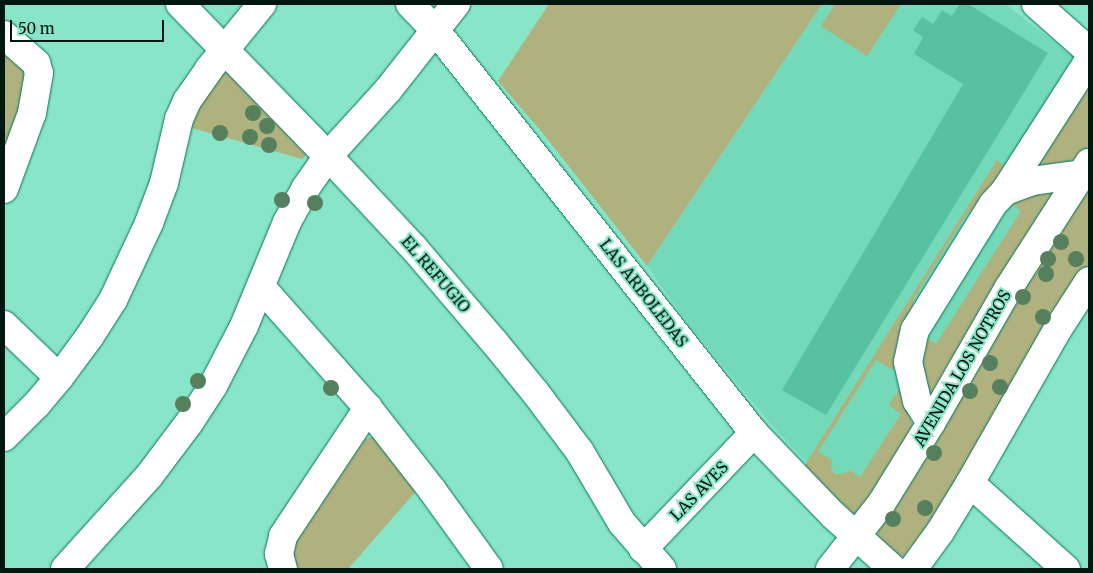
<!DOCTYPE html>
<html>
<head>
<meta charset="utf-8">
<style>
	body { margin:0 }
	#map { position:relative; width:1093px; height:573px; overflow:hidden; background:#88e5c7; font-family:Merriweather,serif }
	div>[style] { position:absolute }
	.built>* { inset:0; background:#73d9b9 }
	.green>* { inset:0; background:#afb27f }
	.building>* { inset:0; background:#57c1a1 }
	.roads { filter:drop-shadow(0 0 1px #00765c) drop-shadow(0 0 1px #00765c) }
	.minor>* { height:28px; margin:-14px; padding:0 14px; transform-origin:14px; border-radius:14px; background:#fff }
	.trees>* { width:16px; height:16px; margin:-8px; border-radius:50%; background:#557f5d }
	span { translate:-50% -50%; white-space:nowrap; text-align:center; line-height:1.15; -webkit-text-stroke:4px #88e5c7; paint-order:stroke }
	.street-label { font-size:16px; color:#00160e }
	.frame { position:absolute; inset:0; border:5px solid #00160e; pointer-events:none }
	.scale { position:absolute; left:10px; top:20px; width:154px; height:22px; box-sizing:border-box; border:2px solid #00160e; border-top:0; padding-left:6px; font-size:15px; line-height:18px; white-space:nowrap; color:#00160e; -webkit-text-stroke:4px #88e5c7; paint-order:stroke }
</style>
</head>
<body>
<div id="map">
	<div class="built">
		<i style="clip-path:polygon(822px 4px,1005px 4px,1089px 69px,1089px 110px,848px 507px,770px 423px,689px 325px,647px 266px)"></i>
	</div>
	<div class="green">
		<i style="clip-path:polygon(549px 4px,822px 4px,647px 266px,545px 136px,498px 81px)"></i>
		<i style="clip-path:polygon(835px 4px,901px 4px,867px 56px,821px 26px)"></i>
		<i style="clip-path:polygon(4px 50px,28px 75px,4px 162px)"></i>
		<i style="clip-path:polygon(223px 73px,229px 73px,306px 153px,305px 157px,302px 159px,188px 127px,194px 107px)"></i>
		<i style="clip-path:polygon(1089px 80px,1089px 144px,1082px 156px,1071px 161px,1031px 169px)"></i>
		<i style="clip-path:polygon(997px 160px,1005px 166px,981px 206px,968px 212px,913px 300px,914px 313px,898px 362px,893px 370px,876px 360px,818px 452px,832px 460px,831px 469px,835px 474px,844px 474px,849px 470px,860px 477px,901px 414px,889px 405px,901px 386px,912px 423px,912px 437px,858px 514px,849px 514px,803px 468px)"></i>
		<i style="clip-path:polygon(1089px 183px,1089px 263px,1043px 334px,946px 503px,907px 556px,898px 557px,878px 543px,878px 528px)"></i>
		<i style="clip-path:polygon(1050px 186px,1055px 192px,929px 399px,921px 390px,921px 342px,925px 337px,936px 344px,1021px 211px,1008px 201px)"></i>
		<i style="clip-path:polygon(373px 436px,418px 489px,348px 569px,295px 569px,291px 546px,361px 441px)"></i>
	</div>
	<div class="building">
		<i style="clip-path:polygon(960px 4px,968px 4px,1048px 53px,826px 415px,782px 390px,963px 84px,914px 54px,923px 37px,913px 30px,922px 17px,933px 24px,942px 10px,952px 16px)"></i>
	</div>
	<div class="roads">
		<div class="minor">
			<i style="left:180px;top:4px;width:212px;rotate:45.8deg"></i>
			<i style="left:328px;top:156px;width:125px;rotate:47deg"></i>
			<i style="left:413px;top:247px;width:126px;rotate:49.5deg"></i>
			<i style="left:495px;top:343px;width:63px;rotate:50.8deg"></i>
			<i style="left:535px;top:392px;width:75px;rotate:53.1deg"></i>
			<i style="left:580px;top:452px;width:82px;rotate:59.4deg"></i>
			<i style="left:622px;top:523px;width:61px;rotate:49deg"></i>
			<i style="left:410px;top:4px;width:37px;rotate:46deg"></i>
			<i style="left:436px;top:31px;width:513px;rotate:51.65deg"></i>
			<i style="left:754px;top:433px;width:114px;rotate:46.1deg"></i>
			<i style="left:833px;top:515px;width:81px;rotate:42deg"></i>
			<i style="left:1036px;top:4px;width:71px;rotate:41.6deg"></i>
			<i style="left:4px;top:35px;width:43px;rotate:41.2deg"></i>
			<i style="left:36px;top:63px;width:10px;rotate:73deg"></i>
			<i style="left:39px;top:73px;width:41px;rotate:99.9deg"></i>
			<i style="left:32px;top:113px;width:81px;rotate:110.2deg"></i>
			<i style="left:1005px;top:191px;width:156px;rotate:-57.3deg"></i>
			<i style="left:261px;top:287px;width:162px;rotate:48.5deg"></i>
			<i style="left:368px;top:408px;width:104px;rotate:52deg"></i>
			<i style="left:432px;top:490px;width:97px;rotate:54.2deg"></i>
			<i style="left:4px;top:325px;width:76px;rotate:43.9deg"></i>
			<i style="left:931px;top:423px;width:26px;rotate:-122deg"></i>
			<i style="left:917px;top:401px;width:40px;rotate:-103deg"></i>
			<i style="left:908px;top:362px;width:33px;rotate:-78deg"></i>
			<i style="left:915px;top:330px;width:148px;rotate:-58.2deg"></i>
			<i style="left:993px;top:204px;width:18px;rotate:-47deg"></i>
			<i style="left:1005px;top:191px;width:29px;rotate:-20deg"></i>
			<i style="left:1032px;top:181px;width:51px;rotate:-7.8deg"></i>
			<i style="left:4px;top:437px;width:47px;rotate:-45deg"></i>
			<i style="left:37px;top:404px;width:34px;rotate:-50deg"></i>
			<i style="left:59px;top:378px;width:52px;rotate:-53.6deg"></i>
			<i style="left:90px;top:336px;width:43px;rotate:-57.4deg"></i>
			<i style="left:113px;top:300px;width:85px;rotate:-64.9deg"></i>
			<i style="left:149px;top:223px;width:43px;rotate:-69.4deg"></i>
			<i style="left:164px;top:183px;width:66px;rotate:-76.8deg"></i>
			<i style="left:179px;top:119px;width:20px;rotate:-66deg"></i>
			<i style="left:187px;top:101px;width:39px;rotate:-55deg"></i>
			<i style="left:209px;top:69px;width:84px;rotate:-50.8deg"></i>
			<i style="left:970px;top:483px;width:129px;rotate:41.9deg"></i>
			<i style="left:643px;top:549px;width:161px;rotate:-46.3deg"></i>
			<i style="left:65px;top:569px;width:125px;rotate:-47.9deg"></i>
			<i style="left:149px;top:476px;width:66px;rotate:-53deg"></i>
			<i style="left:189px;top:423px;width:44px;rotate:-57deg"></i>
			<i style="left:213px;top:386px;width:68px;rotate:-62.7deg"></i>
			<i style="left:244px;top:326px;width:113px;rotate:-67.5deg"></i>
			<i style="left:287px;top:222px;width:38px;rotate:-61deg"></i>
			<i style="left:305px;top:189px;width:40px;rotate:-55.1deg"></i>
			<i style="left:328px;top:156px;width:89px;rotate:-47.7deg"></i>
			<i style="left:388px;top:90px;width:110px;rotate:-51.7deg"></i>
			<i style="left:283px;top:569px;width:16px;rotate:-105deg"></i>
			<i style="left:279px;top:554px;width:18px;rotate:-77deg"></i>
			<i style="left:283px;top:536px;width:154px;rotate:-56.4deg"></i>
			<i style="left:830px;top:569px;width:83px;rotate:-51.9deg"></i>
			<i style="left:881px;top:504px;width:95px;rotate:-58.3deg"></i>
			<i style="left:931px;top:423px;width:155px;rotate:-60.1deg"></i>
			<i style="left:1008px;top:289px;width:150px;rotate:-57.3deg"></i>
			<i style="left:913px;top:569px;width:46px;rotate:-53.9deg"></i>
			<i style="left:940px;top:532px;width:57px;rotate:-58.5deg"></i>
			<i style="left:970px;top:483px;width:177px;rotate:-60.3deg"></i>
			<i style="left:1058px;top:329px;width:57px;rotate:-57.1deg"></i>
		</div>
	</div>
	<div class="trees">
		<i style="left:253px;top:113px"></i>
		<i style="left:267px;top:126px"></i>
		<i style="left:220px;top:133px"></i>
		<i style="left:250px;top:137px"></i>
		<i style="left:269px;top:145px"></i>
		<i style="left:282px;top:200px"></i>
		<i style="left:315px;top:203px"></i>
		<i style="left:1061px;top:242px"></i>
		<i style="left:1048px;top:259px"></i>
		<i style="left:1076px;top:259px"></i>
		<i style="left:1046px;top:274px"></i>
		<i style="left:1023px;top:297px"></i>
		<i style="left:1043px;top:317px"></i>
		<i style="left:990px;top:363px"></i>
		<i style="left:198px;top:381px"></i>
		<i style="left:1000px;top:387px"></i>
		<i style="left:331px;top:388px"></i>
		<i style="left:970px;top:391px"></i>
		<i style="left:183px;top:404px"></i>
		<i style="left:934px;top:453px"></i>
		<i style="left:925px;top:508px"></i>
		<i style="left:893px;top:519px"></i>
	</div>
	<div class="street-label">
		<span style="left:436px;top:274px;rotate:49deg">EL REFUGIO</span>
		<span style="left:644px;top:293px;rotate:52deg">LAS ARBOLEDAS</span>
		<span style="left:962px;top:368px;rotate:-60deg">AVENIDA LOS NOTROS</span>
		<span style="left:699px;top:491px;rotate:-46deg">LAS AVES</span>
	</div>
	<div class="frame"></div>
	<div class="scale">50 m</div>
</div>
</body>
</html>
